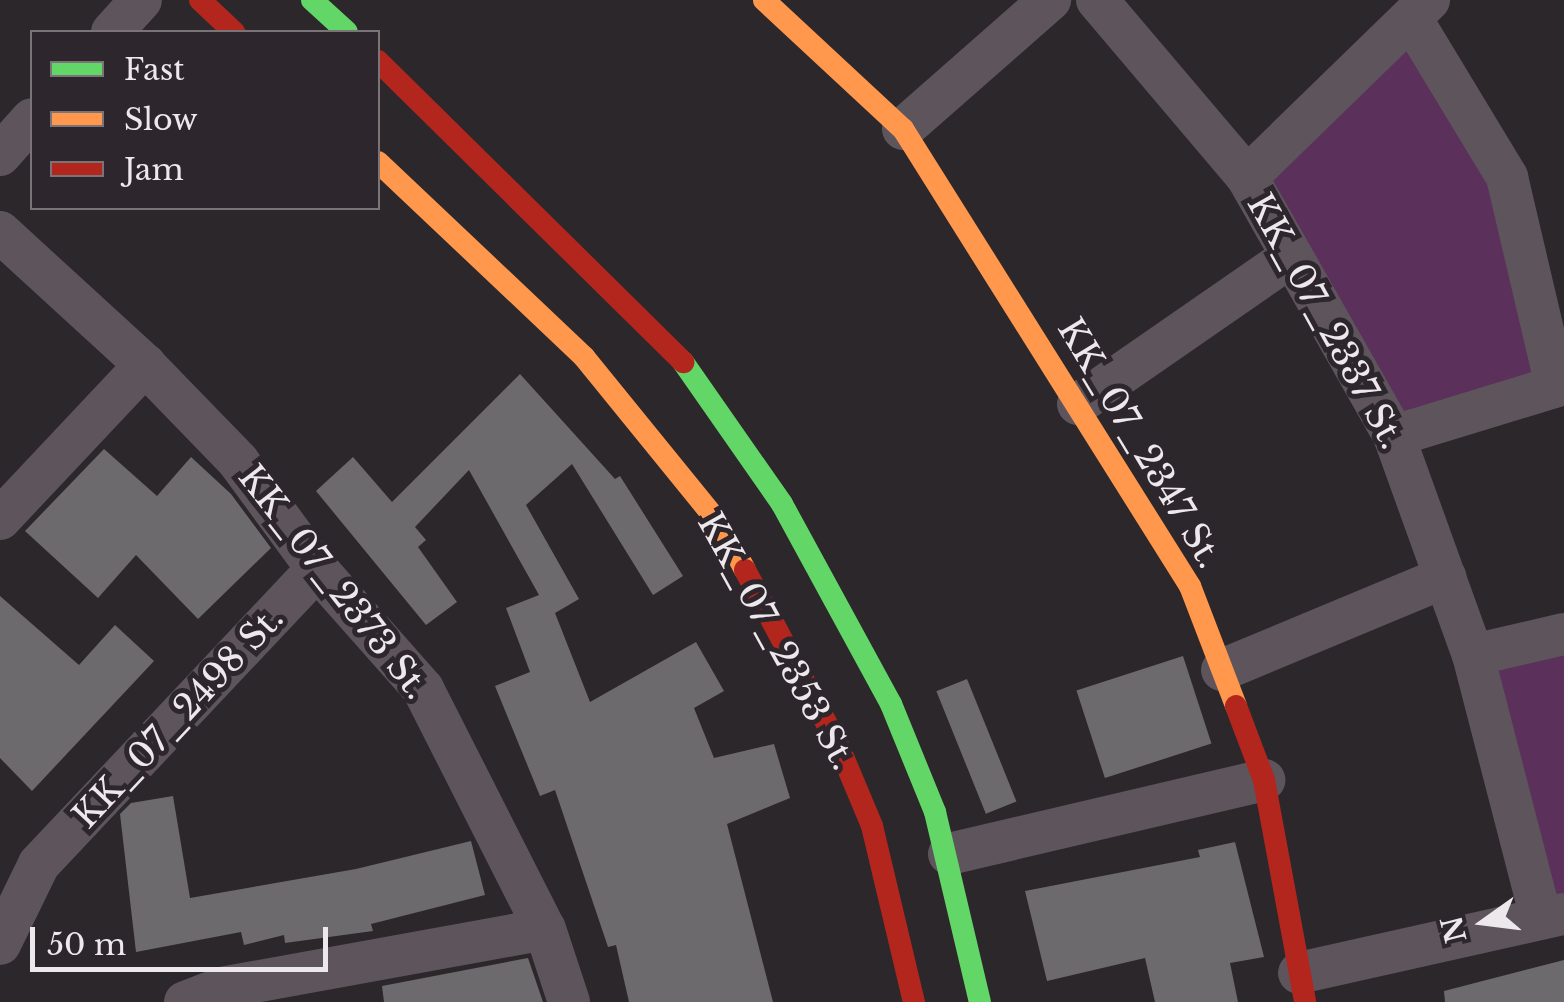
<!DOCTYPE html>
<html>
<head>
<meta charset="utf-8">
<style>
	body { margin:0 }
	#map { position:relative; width:1564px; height:1002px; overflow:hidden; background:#2c272b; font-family:"Libre Baskerville",serif }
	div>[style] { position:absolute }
	.green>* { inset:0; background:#5b305a }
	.building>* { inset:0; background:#6d6a6d; transform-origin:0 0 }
	.street>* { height:42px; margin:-21px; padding:0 21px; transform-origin:21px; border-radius:21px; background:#5d545c }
	.fast>* { height:22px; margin:-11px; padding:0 11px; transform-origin:11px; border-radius:11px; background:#63d668 }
	.slow>* { height:22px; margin:-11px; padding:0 11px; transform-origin:11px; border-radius:11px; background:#ff974d }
	.jam>* { height:22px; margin:-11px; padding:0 11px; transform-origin:11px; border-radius:11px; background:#b3261e }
	span { translate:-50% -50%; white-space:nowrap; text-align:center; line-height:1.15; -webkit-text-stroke:10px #2d262c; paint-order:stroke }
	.street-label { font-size:35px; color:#ede8ec }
	.legend { position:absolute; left:30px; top:30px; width:350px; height:180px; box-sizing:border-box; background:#2d262c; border:2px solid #7a7479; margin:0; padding:12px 18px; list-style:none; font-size:30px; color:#ede8ec }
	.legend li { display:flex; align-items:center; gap:20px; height:50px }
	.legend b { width:50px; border:2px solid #7a7479 }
	.north { position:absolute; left:1434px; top:872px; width:100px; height:100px; -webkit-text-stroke:8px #2d262c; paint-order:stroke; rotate:256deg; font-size:28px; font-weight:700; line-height:40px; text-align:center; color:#ede8ec }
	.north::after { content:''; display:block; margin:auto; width:35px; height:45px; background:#ede8ec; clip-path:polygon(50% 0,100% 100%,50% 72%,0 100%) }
	.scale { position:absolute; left:30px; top:927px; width:298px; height:45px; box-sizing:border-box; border:5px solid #ede8ec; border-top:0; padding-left:12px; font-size:30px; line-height:35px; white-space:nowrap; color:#ede8ec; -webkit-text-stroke:8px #2d262c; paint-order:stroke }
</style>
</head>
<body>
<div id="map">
	<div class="green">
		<i style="clip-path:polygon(1412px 20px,1516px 176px,1556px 386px,1394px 436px,1247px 177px)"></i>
		<i style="clip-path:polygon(1564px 634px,1564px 914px,1541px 918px,1473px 655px)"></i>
	</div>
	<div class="building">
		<i style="clip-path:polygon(520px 374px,615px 479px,620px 476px,683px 576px,653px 595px,572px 464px,526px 505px,579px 599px,555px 613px,590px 702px,696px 642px,724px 691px,694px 708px,714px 758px,774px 744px,790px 798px,727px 824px,773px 1002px,629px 1002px,616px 945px,608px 947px,555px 790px,540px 796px,495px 686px,530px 672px,506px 608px,539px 595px,469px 470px,415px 527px,426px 540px,418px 547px,457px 602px,426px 625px,316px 491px,353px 457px,392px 502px)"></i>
		<i style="clip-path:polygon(104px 449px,157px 496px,191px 457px,231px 494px,271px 548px,198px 619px,136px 555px,98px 598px,25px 531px)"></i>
		<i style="clip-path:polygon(0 596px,79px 665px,115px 625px,154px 661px,32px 791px,0 758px)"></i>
		<i style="left:1183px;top:656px;width:92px;height:112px;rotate:72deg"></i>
		<i style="left:967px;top:679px;width:132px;height:33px;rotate:68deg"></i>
		<i style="clip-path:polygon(173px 796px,190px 898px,356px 869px,471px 841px,485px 895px,371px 924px,373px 931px,285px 943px,284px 935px,244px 945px,241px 932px,136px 952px,120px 814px,131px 803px)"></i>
		<i style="clip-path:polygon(1235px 842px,1264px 957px,1230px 963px,1238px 1002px,1155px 1002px,1145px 958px,1047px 981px,1025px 891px,1200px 857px,1198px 850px)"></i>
		<i style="clip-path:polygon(528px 958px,543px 1002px,384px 1002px,382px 986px)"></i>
		<i style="clip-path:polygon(1564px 960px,1564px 1002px,1445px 1002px,1444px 991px)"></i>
	</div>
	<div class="street">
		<i style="left:1097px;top:0;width:232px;rotate:49.7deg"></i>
		<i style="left:1247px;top:177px;width:298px;rotate:60.4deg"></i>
		<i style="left:1394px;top:436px;width:233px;rotate:70.2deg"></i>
		<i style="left:1473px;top:655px;width:272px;rotate:75.5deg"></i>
		<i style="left:1412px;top:20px;width:184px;rotate:58.8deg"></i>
		<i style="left:1507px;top:177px;width:215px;rotate:76.8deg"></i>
		<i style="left:112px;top:32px;width:43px;rotate:-47.8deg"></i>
		<i style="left:903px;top:129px;width:196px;rotate:-41.3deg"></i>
		<i style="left:0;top:155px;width:48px;rotate:-48.4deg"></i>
		<i style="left:1247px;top:177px;width:254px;rotate:-44.2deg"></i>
		<i style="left:0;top:232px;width:197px;rotate:42.5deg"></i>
		<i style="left:145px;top:365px;width:134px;rotate:45.9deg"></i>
		<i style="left:238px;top:461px;width:134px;rotate:53.8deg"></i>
		<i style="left:317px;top:569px;width:160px;rotate:48.5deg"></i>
		<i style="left:423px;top:689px;width:269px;rotate:63.1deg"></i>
		<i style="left:545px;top:929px;width:77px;rotate:71.8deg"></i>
		<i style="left:1078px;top:404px;width:260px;rotate:-34.7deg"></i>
		<i style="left:1394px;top:436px;width:178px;rotate:-17deg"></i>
		<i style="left:0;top:519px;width:212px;rotate:-46.7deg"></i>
		<i style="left:1473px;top:655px;width:93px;rotate:-13deg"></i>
		<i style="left:1222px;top:670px;width:242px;rotate:-22.6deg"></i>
		<i style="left:949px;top:854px;width:324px;rotate:-13.2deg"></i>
		<i style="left:0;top:944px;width:89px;rotate:-64deg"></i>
		<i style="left:39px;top:864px;width:405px;rotate:-46.7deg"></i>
		<i style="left:1299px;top:973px;width:271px;rotate:-12.6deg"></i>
		<i style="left:185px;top:1002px;width:39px;rotate:-21deg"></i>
		<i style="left:221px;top:988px;width:329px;rotate:-10.3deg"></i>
	</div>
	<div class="fast">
		<i style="left:312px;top:0;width:47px;rotate:42.4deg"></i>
		<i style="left:683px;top:362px;width:173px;rotate:55.1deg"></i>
		<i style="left:782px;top:504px;width:228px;rotate:61.4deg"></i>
		<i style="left:891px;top:704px;width:117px;rotate:67.8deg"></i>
		<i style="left:935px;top:812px;width:195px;rotate:76.7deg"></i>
	</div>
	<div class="slow">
		<i style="left:764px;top:0;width:190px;rotate:42.9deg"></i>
		<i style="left:903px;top:129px;width:540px;rotate:57.87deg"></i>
		<i style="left:1190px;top:586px;width:129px;rotate:69deg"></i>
		<i style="left:378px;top:162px;width:284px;rotate:43.4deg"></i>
		<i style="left:584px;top:357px;width:220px;rotate:50.9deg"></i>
		<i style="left:723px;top:528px;width:47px;rotate:62.4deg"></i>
	</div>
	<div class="jam">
		<i style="left:200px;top:0;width:47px;rotate:43.3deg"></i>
		<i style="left:378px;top:61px;width:429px;rotate:44.6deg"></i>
		<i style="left:745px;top:570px;width:200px;rotate:62deg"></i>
		<i style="left:839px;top:747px;width:86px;rotate:67.3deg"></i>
		<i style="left:872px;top:826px;width:181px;rotate:76.6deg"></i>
		<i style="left:1236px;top:706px;width:79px;rotate:69.3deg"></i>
		<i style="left:1264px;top:780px;width:226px;rotate:79.5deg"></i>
	</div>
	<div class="street-label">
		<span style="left:1326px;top:321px;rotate:61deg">KK_07_2337 St.</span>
		<span style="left:1140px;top:443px;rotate:59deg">KK_07_2347 St.</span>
		<span style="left:334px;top:582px;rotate:52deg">KK_07_2373 St.</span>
		<span style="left:777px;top:641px;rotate:61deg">KK_07_2353 St.</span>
		<span style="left:178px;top:717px;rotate:-47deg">KK_07_2498 St.</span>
	</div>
	<ul class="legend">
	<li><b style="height:12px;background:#63d668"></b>Fast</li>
	<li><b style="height:12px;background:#ff974d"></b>Slow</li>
	<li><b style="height:12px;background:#b3261e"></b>Jam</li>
	</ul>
	<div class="north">N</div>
	<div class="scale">50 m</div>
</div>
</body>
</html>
